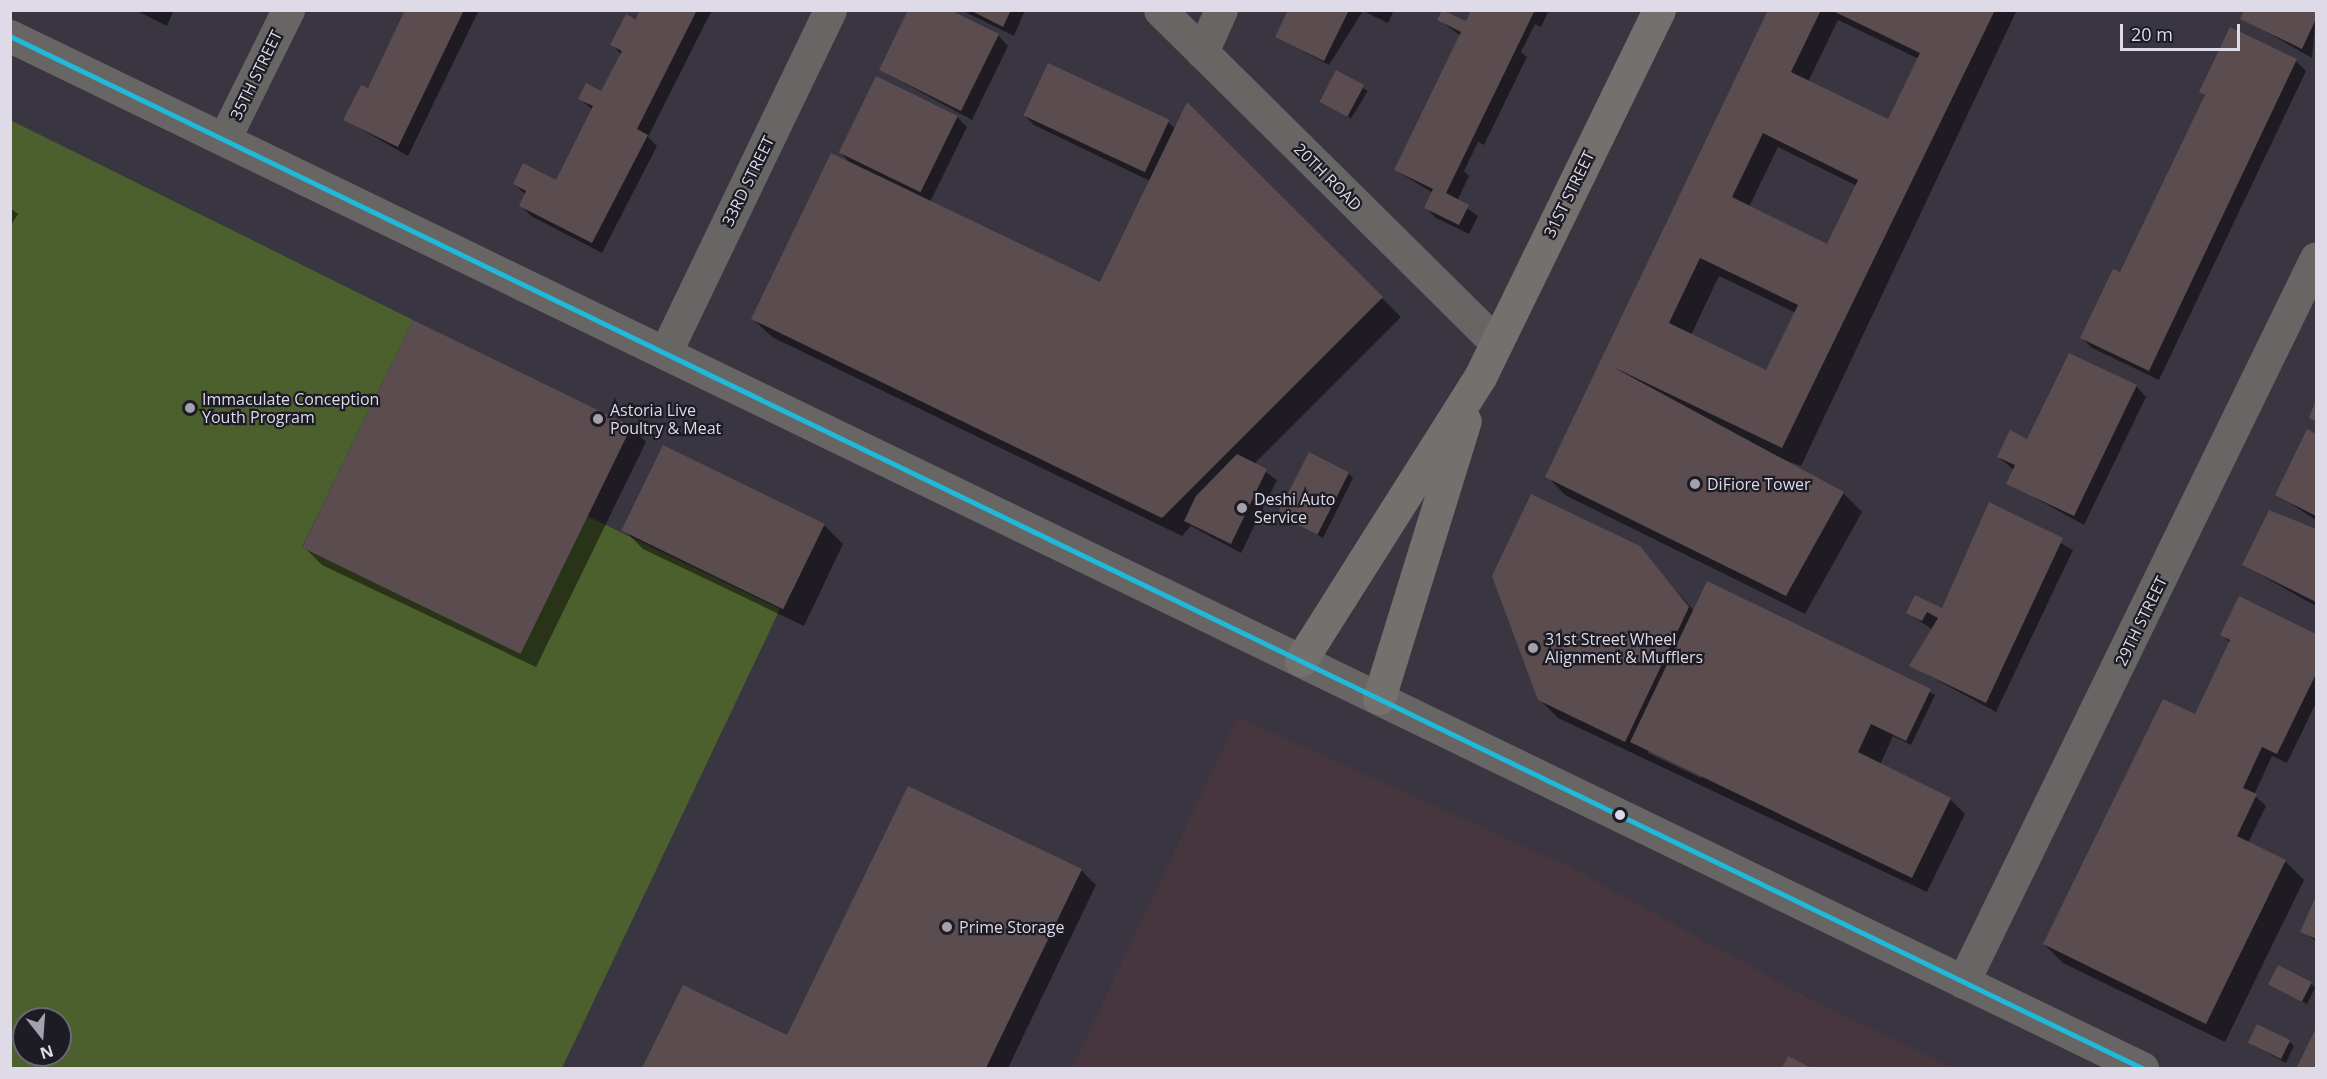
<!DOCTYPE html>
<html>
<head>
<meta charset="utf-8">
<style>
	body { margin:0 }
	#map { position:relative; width:2327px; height:1079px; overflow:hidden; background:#393641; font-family:"Open Sans",sans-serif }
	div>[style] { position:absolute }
	.industrial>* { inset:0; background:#47363e }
	.green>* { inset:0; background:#4b602d }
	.shadow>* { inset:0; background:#0007; transform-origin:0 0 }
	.building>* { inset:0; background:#5b4c50; transform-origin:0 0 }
	.street>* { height:33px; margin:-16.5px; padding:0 16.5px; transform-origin:16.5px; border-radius:16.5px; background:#686565 }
	.secondary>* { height:33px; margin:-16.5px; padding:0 16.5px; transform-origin:16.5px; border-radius:16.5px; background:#74706e }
	.bus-1>* { height:4.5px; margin:-2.25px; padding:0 2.25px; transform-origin:2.25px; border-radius:2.25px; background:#20b9da }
	.dots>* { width:16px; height:16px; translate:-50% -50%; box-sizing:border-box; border:3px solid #1d1b24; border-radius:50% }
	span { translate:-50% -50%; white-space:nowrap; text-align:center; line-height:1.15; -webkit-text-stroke:4.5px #1d1b24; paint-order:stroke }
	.street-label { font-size:16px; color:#dedae8 }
	.poi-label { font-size:16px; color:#dedae8 }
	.left { translate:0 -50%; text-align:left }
	.frame { position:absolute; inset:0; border:12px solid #dedae8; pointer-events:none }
	.north { position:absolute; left:12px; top:1007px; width:60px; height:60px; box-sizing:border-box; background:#1d1b24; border:2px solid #6a6772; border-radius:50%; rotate:163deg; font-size:16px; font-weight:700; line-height:24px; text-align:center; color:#dedae8 }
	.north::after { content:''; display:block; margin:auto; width:21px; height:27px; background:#a4a1ae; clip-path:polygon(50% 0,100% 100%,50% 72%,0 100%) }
	.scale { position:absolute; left:2120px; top:24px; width:120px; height:27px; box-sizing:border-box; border:3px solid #dedae8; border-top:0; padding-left:8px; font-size:18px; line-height:21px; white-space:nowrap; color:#dedae8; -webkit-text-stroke:4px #1d1b24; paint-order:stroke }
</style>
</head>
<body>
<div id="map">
	<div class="industrial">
		<i style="clip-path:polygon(1238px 717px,1568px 866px,1810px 999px,1954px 1068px,1072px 1068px)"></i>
	</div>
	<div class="green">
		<i style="clip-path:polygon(evenodd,10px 120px,413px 320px,302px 547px,463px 625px,587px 516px,780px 609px,562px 1068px,11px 1068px,10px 120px,24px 1019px,60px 1019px,60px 1055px,24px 1055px,24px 1019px)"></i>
	</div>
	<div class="shadow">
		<i style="clip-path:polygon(135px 10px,174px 10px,167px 26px)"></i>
		<i style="clip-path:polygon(408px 10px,479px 10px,408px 156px,345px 120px,369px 90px)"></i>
		<i style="clip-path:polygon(641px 10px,712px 10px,648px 137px,657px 146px,602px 253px,531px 216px,521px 206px,525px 194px,514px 184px,557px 182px,593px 110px,580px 99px,602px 93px,622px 55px,612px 45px)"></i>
		<i style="clip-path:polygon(961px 10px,1025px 10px,1014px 36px)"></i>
		<i style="clip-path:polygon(1290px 10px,1394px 10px,1388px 23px,1363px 11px,1329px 65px,1277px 37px)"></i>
		<i style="clip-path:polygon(1473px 10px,1549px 10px,1541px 27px,1535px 24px,1521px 52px,1527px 57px,1484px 145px,1478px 142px,1464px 171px,1469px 176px,1457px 201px,1478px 216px,1469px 234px,1436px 218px,1426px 208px,1433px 193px,1395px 170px,1461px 36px,1439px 20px,1467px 23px)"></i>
		<i style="clip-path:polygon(evenodd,1770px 10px,2017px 10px,1801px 466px,1778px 458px,1843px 493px,1862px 512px,1805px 614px,1565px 495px,1547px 476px,1770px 10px,1838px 20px,1919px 59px,1888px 121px,1808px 82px,1838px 20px,1770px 10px,1778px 147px,1857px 186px,1828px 246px,1749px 207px,1778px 147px,1770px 10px,1719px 276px,1796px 313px,1767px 372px,1691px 335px,1719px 276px)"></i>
		<i style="clip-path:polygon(2312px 10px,2316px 13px,2312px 58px,2242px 18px)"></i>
		<i style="clip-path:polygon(998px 35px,1008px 46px,972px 120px,880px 70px)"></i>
		<i style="clip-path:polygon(2296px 61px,2306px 71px,2159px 380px,2092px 348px,2082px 338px,2120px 274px,2206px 97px,2201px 92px)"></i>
		<i style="left:1336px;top:72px;width:37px;height:32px;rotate:31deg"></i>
		<i style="clip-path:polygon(1187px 105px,1401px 317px,1254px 464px,1277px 480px,1241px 553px,1191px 526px,1182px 536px,772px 337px,753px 319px,851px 164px,841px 153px,957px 117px,967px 127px,930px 202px,1100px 284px,1150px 181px,1034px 125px,1024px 115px,1168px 122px,1175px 129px)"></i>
		<i style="clip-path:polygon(10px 208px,18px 214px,10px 227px)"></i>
		<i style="clip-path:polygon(414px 322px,631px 427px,646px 442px,536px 667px,322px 565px,303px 546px)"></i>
		<i style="clip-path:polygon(2136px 386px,2146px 397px,2084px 525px,2008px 483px,2014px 470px,1998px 457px)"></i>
		<i style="clip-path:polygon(2307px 431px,2316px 436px,2316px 520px,2276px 494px)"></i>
		<i style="clip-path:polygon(664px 447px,824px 525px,843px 544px,804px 626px,643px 549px,624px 530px)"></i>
		<i style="clip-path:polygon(1348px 473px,1353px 478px,1323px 538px,1280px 514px)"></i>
		<i style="clip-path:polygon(1990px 504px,2073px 550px,1996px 712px,1911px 666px,1933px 630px,1908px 613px,1943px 610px)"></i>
		<i style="clip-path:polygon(2316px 532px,2316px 606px,2243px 565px,2315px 534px)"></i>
		<i style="clip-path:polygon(evenodd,1639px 548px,1694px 611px,1708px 583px,1935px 695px,1911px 745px,1893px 736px,1880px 765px,1950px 799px,1965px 814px,1927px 892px,1558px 718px,1539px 699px,1639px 548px,1648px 749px,1702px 775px,1701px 778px,1648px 753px,1648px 749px)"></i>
		<i style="clip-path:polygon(2240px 598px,2316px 635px,2316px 703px,2287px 763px,2272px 756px,2254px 795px,2266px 806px,2248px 843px,2285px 861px,2304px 880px,2225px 1042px,2063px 963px,2044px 944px,2196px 716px,2230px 643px,2222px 634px)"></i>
		<i style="clip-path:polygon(1081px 870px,1096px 885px,1008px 1068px,644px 1068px,683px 987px,788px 1037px)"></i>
		<i style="clip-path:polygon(2316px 900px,2316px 941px,2302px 932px)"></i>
		<i style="clip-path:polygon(2311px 983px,2315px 988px,2307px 1004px,2271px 985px)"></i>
		<i style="clip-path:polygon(2316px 1031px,2316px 1068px,2300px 1068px,2299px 1067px)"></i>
		<i style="clip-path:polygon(2289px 1041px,2294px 1046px,2286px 1063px,2249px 1043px)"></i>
	</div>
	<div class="building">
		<i style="clip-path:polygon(405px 10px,464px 10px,398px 147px,343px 120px,361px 85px,368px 88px)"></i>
		<i style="clip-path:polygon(640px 10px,697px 10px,637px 129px,648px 135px,592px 243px,519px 206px,526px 191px,513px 184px,523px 163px,556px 180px,593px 106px,578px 99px,586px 83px,601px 91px,622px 51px,610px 45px,626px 14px,635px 19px)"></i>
		<i style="clip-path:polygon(908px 10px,950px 10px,999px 34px,961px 111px,879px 70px)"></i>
		<i style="clip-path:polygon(970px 10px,1011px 10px,1003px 27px)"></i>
		<i style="clip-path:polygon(1288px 10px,1349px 10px,1324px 61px,1275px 37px)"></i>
		<i style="clip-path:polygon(1442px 10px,1466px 21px,1471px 10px,1535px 10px,1446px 193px,1469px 205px,1459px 225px,1424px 208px,1433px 189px,1394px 170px,1461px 32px,1437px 20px)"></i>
		<i style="clip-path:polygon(evenodd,1768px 10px,1821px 10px,1791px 72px,1888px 119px,1920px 53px,1831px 10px,1995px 10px,1782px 448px,1611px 366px,1844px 492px,1786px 596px,1545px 477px,1768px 10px,1763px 133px,1858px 180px,1827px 244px,1732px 197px,1763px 133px,1768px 10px,1700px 258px,1798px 305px,1766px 370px,1669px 323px,1700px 258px)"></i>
		<i style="clip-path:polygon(2244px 10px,2315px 10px,2316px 19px,2302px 49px,2240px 19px)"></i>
		<i style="clip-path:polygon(2230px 27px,2297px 59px,2149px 371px,2080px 338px,2113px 269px,2120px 272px,2205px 95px,2199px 92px)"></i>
		<i style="left:1048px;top:63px;width:134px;height:58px;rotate:25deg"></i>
		<i style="left:1336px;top:70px;width:32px;height:36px;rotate:28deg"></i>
		<i style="left:876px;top:76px;width:91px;height:85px;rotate:26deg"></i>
		<i style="clip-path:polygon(1187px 102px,1383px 297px,1162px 518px,751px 319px,831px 153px,1100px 282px)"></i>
		<i style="left:413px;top:320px;width:243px;height:253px;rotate:26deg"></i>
		<i style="clip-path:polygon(2069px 353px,2137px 385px,2074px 516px,2006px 484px,2015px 465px,1997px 457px,2010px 430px,2027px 439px)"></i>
		<i style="clip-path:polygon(2316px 400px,2316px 421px,2309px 418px)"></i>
		<i style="clip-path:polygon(2307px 429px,2316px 434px,2316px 516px,2275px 495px)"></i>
		<i style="left:663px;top:445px;width:180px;height:95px;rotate:26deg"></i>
		<i style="left:1309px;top:452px;width:45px;height:70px;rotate:27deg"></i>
		<i style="clip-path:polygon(1237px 454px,1267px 469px,1231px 544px,1184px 521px,1196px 496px)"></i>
		<i style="clip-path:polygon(1531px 494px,1640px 546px,1689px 607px,1625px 742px,1538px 700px,1492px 576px)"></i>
		<i style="clip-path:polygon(1989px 502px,2063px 538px,1986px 703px,1909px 666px,1938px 618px,1927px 612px,1922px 621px,1906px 613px,1915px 595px,1942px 608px)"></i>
		<i style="clip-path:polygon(2269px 510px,2316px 529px,2316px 602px,2242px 565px)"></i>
		<i style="clip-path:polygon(1707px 581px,1931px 689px,1906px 741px,1871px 724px,1858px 752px,1951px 798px,1912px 878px,1630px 742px)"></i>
		<i style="clip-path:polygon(2239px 596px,2316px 634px,2316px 674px,2277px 754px,2262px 747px,2243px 788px,2257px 794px,2237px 836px,2286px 860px,2206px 1024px,2043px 944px,2163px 699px,2195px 714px,2230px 640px,2220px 635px)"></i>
		<i style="clip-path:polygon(908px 786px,1082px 869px,986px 1068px,642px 1068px,683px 985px,787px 1035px)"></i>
		<i style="clip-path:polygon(2316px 896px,2316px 939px,2300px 932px)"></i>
		<i style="left:2278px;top:965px;width:38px;height:22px;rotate:27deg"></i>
		<i style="left:2257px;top:1024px;width:37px;height:21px;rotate:26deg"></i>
		<i style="clip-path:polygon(2316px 1028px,2316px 1068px,2299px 1068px,2297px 1067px)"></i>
		<i style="clip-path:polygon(1788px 1056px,1811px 1068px,1782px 1068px)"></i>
	</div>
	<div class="street">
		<i style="left:1160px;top:10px;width:473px;rotate:44.7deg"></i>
		<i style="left:10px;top:36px;width:2369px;rotate:25.83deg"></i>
		<i style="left:1202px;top:52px;width:46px;rotate:-65.7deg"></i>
		<i style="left:224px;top:139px;width:144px;rotate:-63.6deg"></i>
		<i style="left:666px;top:351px;width:378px;rotate:-64.3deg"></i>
		<i style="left:1963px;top:982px;width:805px;rotate:-64.01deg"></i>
	</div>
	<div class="secondary">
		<i style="left:1301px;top:660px;width:335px;rotate:-57.7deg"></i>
		<i style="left:1480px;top:377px;width:408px;rotate:-64deg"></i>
		<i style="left:1379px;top:698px;width:290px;rotate:-72.8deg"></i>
	</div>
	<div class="bus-1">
		<i style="left:10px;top:36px;width:2369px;rotate:25.83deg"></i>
	</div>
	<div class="dots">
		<i style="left:190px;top:408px;background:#a4a1ae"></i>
		<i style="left:598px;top:419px;background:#a4a1ae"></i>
		<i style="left:1695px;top:484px;background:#a4a1ae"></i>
		<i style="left:1242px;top:508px;background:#a4a1ae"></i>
		<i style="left:1533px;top:648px;background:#a4a1ae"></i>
		<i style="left:1620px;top:815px;background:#dedae8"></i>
		<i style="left:947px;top:927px;background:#a4a1ae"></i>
	</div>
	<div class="street-label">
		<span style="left:256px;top:75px;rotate:-64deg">35TH STREET</span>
		<span style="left:1328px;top:177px;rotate:45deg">20TH ROAD</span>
		<span style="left:748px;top:181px;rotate:-64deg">33RD STREET</span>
		<span style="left:1569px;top:194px;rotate:-64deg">31ST STREET</span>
		<span style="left:2141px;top:621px;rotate:-64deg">29TH STREET</span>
	</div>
	<div class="poi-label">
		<span class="left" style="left:202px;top:408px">Immaculate Conception<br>Youth Program</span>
		<span class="left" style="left:610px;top:419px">Astoria Live<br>Poultry &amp; Meat</span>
		<span class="left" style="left:1707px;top:484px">DiFiore Tower</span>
		<span class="left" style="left:1254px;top:508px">Deshi Auto<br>Service</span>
		<span class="left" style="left:1545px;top:648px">31st Street Wheel<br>Alignment &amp; Mufflers</span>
		<span class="left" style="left:959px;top:927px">Prime Storage</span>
	</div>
	<div class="frame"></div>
	<div class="north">N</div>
	<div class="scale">20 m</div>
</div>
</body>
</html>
